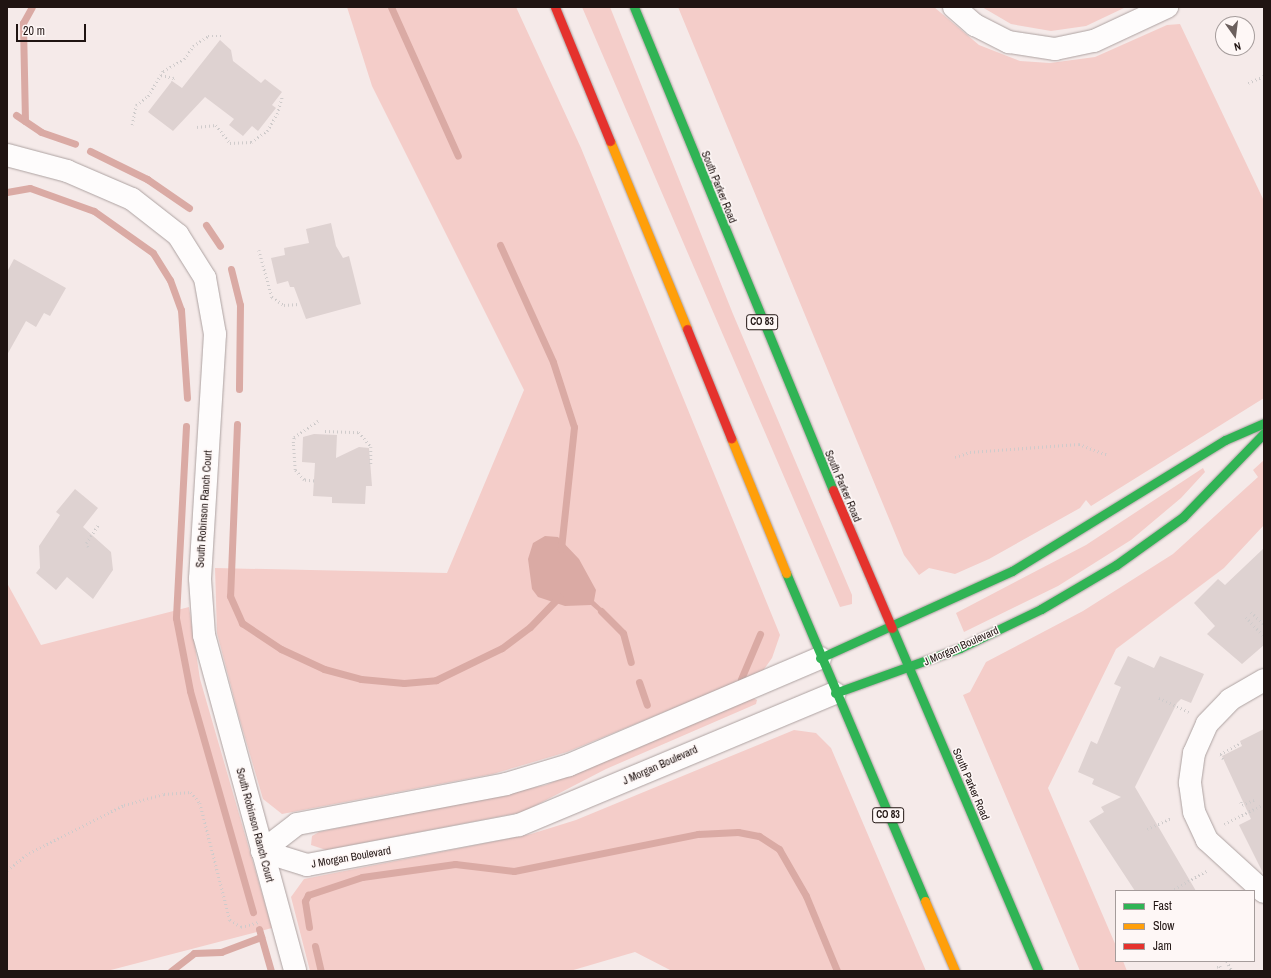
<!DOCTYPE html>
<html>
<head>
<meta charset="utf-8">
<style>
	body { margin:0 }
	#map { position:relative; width:1271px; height:978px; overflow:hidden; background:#f5eae9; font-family:"Archivo Narrow",sans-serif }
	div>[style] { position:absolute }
	.green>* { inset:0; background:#f4cdc9 }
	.water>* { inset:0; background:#daaaa4 }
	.stream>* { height:7px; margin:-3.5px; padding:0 3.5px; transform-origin:3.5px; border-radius:3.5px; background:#daaaa4 }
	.building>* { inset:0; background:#ded2d1 }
	.path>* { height:2.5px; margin-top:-1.25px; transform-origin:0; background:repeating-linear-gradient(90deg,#cfcbcb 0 1px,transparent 0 4px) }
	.roads { filter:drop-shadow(0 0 1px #ada2a1) drop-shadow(0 0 1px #ada2a1) }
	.street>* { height:22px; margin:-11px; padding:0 11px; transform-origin:11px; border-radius:11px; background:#fefcfc }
	.fast>* { height:9px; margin:-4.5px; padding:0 4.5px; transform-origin:4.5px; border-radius:4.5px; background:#30b455 }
	.slow>* { height:9px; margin:-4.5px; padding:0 4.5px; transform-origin:4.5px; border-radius:4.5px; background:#ff9f0a }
	.jam>* { height:9px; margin:-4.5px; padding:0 4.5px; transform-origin:4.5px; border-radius:4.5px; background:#e5322d }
	span { translate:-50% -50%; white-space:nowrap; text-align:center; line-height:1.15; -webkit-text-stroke:3px #fef7f6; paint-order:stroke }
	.shield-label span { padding:1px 3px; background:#fef7f6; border:1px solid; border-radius:3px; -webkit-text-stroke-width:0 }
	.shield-label { font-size:10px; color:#201412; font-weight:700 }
	.street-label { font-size:11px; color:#201412 }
	.frame { position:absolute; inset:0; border:8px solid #201412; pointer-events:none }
	.legend { position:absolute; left:1115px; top:890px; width:140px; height:72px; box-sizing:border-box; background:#fef7f6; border:1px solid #a59c9b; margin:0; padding:5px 7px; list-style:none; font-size:12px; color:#201412 }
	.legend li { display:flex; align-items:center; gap:8px; height:20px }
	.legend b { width:20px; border:1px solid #a59c9b }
	.north { position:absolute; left:1215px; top:16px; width:40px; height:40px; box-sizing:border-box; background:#fef7f6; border:1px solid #a59c9b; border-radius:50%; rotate:166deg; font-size:11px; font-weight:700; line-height:16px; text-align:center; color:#201412 }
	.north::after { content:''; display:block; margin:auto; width:14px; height:18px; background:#6b5f5d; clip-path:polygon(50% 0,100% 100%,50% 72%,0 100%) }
	.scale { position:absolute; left:16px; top:24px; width:70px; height:18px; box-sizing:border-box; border:2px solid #201412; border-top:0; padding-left:5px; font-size:12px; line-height:14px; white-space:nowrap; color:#201412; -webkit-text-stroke:3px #fef7f6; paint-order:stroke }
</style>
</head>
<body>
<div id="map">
	<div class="green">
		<i style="clip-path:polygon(347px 7px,516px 7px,581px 148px,780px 635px,772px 658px,762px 672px,567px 752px,493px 774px,282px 814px,263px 799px,239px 717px,217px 633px,215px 568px,447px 573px,524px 390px,372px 86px)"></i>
		<i style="clip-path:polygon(582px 7px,610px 7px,733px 314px,852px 595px,852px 604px,840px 607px)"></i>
		<i style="clip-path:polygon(678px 7px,934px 7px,979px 45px,1020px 61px,1050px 63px,1095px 57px,1167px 25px,1180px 24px,1264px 201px,1264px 398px,1091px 506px,1086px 500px,1080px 508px,989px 559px,955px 574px,929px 568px,919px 575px,904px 555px)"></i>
		<i style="clip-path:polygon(982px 7px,1126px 7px,1086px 26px,1051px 31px,1011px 24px)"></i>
		<i style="clip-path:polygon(1264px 460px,1264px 525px,1224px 568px,1116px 649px,1048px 788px,1116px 946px,1116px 961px,1123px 961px,1127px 971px,1080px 971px,963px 695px,970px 692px,986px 662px,1083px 611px,1173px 554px,1258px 477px,1253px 470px)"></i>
		<i style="clip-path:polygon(1203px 468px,1205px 472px,1181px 498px,1131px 540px,1058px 586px,964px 632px,956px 613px,1086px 545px)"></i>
		<i style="clip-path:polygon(7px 583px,41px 645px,189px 607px,200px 679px,272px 928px,107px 971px,7px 971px)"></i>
		<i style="clip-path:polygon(753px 698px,757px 700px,756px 704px,606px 769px,523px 812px,326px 850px,311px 845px,312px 836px,319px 832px,546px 785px)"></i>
		<i style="clip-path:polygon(794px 730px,816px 733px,831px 748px,926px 971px,672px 971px,635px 952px,570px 971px,310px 971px,291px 897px,304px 879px,531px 834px,576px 820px)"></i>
	</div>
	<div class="water">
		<i style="clip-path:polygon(545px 536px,558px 537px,579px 559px,596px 590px,594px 601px,609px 615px,606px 618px,591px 605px,565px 606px,538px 597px,532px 589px,528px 559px,533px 543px)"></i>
	</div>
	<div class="stream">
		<i style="left:391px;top:7px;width:163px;rotate:65.8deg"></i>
		<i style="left:16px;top:115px;width:30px;rotate:34deg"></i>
		<i style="left:41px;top:132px;width:36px;rotate:19deg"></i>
		<i style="left:25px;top:121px;width:98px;rotate:-91.2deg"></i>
		<i style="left:23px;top:23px;width:18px;rotate:-61deg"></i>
		<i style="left:90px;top:151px;width:64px;rotate:26.2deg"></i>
		<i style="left:147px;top:179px;width:51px;rotate:34.6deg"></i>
		<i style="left:7px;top:192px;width:23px;rotate:-10deg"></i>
		<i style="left:30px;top:188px;width:68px;rotate:19.8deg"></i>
		<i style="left:94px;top:211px;width:72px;rotate:35.4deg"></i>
		<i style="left:153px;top:253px;width:32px;rotate:58deg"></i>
		<i style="left:170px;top:280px;width:32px;rotate:70deg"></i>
		<i style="left:181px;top:310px;width:88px;rotate:86.1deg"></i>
		<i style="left:206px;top:225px;width:25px;rotate:56deg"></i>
		<i style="left:500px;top:245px;width:128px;rotate:65.6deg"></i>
		<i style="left:553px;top:362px;width:68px;rotate:72.1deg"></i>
		<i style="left:574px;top:427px;width:123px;rotate:96.1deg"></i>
		<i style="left:231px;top:269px;width:37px;rotate:76deg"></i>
		<i style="left:240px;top:305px;width:84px;rotate:90.7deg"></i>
		<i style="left:237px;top:424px;width:172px;rotate:92.3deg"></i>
		<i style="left:230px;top:596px;width:30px;rotate:66deg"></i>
		<i style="left:242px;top:623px;width:47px;rotate:33.7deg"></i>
		<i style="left:281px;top:649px;width:47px;rotate:24.9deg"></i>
		<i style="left:324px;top:669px;width:38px;rotate:15deg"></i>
		<i style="left:361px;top:679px;width:43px;rotate:5.3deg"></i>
		<i style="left:404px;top:683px;width:32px;rotate:-5deg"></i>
		<i style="left:436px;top:680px;width:73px;rotate:-25.9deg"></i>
		<i style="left:502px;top:648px;width:35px;rotate:-37deg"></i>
		<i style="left:530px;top:627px;width:42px;rotate:-46deg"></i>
		<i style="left:186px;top:426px;width:192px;rotate:93deg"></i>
		<i style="left:176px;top:618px;width:74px;rotate:79.1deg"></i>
		<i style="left:190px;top:691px;width:230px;rotate:74.1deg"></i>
		<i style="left:601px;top:611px;width:31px;rotate:45deg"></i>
		<i style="left:623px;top:633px;width:30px;rotate:75deg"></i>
		<i style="left:741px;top:679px;width:49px;rotate:-67.1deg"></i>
		<i style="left:639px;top:682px;width:24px;rotate:71deg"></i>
		<i style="left:309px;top:927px;width:26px;rotate:-99deg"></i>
		<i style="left:305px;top:901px;width:7px;rotate:-63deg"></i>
		<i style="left:308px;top:895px;width:57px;rotate:-18.4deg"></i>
		<i style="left:362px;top:877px;width:94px;rotate:-8deg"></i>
		<i style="left:455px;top:864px;width:59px;rotate:6.8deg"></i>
		<i style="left:514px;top:871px;width:188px;rotate:-11.4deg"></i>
		<i style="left:698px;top:834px;width:40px;rotate:-2.9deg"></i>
		<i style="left:738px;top:832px;width:21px;rotate:11deg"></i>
		<i style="left:759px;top:836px;width:24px;rotate:33deg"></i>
		<i style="left:779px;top:849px;width:54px;rotate:60.1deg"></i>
		<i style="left:806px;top:896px;width:81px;rotate:67.5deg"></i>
		<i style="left:259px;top:929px;width:44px;rotate:74.1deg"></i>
		<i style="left:315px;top:946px;width:26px;rotate:77deg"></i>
		<i style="left:171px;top:971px;width:29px;rotate:-38deg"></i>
		<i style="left:194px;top:953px;width:27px;rotate:-2deg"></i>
		<i style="left:221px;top:952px;width:43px;rotate:-20.6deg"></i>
	</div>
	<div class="building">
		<i style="clip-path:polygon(220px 40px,231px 50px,233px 61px,261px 83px,265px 79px,282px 92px,272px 105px,276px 108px,258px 131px,252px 126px,243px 136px,229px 125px,234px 119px,205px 97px,173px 131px,148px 112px,172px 81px,182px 88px)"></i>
		<i style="clip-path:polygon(331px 223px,336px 246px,343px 258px,349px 256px,361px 304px,306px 319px,294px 287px,290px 287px,288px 281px,277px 284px,271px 258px,285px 255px,284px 248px,309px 243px,306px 229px)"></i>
		<i style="clip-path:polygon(14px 259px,66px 288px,50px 316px,44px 313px,36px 327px,26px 321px,7px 355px,7px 272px)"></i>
		<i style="clip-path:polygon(314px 434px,337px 435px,336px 458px,359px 447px,369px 448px,372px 486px,366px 486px,365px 504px,332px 503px,332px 497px,313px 496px,315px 463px,302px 462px,303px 437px)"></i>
		<i style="clip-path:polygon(75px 489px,98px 508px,83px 527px,111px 552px,113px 570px,93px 599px,67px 577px,56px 590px,36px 573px,40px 568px,39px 546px,60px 515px,56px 512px)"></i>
		<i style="clip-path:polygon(1264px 548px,1264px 645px,1242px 664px,1207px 634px,1215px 626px,1194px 603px,1218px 579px,1225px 585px)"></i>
		<i style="clip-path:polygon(1128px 656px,1154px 668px,1160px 656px,1204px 674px,1191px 703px,1181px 699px,1177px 703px,1135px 787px,1196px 891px,1135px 891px,1089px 821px,1104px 812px,1101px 807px,1121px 797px,1092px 784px,1094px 779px,1078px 772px,1091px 741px,1097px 744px,1121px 687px,1114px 684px)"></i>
		<i style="clip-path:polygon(1264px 729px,1264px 875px,1239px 825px,1251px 819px,1222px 756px,1242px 746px,1240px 741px)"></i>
	</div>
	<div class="path">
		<i style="left:161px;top:75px;width:13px;rotate:13deg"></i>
		<i style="left:174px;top:78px;width:4px;rotate:124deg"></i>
		<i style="left:1248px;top:83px;width:17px;rotate:-24deg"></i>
		<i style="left:132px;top:125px;width:20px;rotate:-79deg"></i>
		<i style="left:136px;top:105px;width:15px;rotate:-37deg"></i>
		<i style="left:148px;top:96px;width:29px;rotate:-59deg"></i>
		<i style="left:163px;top:71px;width:24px;rotate:-30deg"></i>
		<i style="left:184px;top:59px;width:16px;rotate:-55deg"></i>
		<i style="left:193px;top:46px;width:18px;rotate:-34deg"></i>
		<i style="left:208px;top:36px;width:15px"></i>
		<i style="left:197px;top:127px;width:19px;rotate:-6deg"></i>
		<i style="left:216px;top:125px;width:23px;rotate:52deg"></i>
		<i style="left:230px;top:143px;width:21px;rotate:-3deg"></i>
		<i style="left:251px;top:142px;width:19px;rotate:-35deg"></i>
		<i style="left:267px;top:131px;width:20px;rotate:-60deg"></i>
		<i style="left:277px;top:114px;width:19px;rotate:-74deg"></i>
		<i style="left:259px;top:250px;width:49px;rotate:74.5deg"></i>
		<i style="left:272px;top:297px;width:14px;rotate:34deg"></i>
		<i style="left:284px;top:305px;width:15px;rotate:-4deg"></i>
		<i style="left:325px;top:431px;width:34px;rotate:2deg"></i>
		<i style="left:359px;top:432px;width:19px;rotate:51deg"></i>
		<i style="left:371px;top:447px;width:17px;rotate:90deg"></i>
		<i style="left:955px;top:457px;width:16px;rotate:-18deg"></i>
		<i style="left:970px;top:452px;width:109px;rotate:-4.2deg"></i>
		<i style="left:1079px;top:444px;width:31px;rotate:21deg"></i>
		<i style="left:314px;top:481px;width:10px;rotate:-174deg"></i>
		<i style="left:304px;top:480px;width:13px;rotate:-132deg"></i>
		<i style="left:295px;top:470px;width:27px;rotate:-94deg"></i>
		<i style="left:293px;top:443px;width:6px;rotate:-81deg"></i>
		<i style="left:294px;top:437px;width:29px;rotate:-34deg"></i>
		<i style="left:88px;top:547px;width:4px;rotate:-117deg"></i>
		<i style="left:86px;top:543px;width:22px;rotate:-56deg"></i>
		<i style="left:1251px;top:612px;width:18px;rotate:43deg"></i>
		<i style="left:1246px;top:617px;width:26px;rotate:47deg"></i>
		<i style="left:1159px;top:698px;width:33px;rotate:25deg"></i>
		<i style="left:1223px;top:759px;width:6px;rotate:-121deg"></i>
		<i style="left:1220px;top:754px;width:24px;rotate:-28deg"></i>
		<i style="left:1241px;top:802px;width:3px;rotate:72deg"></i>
		<i style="left:1242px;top:805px;width:13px;rotate:-23deg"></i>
		<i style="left:1224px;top:824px;width:45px;rotate:-26.6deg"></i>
		<i style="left:1147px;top:829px;width:27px;rotate:-24deg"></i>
		<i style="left:7px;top:870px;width:28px;rotate:-38deg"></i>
		<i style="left:29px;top:853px;width:106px;rotate:-26.8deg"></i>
		<i style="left:124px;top:805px;width:41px;rotate:-15.4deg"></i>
		<i style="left:164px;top:794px;width:27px;rotate:-4deg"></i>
		<i style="left:191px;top:792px;width:14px;rotate:51deg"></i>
		<i style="left:200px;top:803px;width:121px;rotate:75.6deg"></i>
		<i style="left:230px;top:920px;width:13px;rotate:32deg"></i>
		<i style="left:241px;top:927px;width:19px;rotate:-16deg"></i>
		<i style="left:1174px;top:889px;width:38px;rotate:-29deg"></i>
		<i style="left:1227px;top:961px;width:11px;rotate:63deg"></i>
		<i style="left:1217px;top:967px;width:3px;rotate:-18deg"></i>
		<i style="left:1220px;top:966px;width:5px;rotate:68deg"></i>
	</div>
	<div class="roads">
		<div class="street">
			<i style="left:954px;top:7px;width:28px;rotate:41deg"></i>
			<i style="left:975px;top:25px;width:38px;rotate:27deg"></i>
			<i style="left:1009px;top:42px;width:47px;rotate:8.7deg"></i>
			<i style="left:1055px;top:49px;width:40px;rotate:-12deg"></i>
			<i style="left:1094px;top:41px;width:81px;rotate:-25deg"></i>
			<i style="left:7px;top:155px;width:62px;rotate:14.9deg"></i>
			<i style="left:67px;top:171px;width:71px;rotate:23.3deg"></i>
			<i style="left:132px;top:199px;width:58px;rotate:38deg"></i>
			<i style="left:178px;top:235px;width:51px;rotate:57.9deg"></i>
			<i style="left:205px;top:278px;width:57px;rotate:79.9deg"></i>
			<i style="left:215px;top:334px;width:245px;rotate:93.5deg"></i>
			<i style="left:200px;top:579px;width:56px;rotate:85.9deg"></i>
			<i style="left:204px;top:635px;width:348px;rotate:74.8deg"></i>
			<i style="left:1264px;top:680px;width:39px;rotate:150deg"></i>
			<i style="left:1230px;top:700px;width:33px;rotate:134deg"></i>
			<i style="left:1207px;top:724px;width:32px;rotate:114deg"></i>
			<i style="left:1194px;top:753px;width:30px;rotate:98deg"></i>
			<i style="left:1190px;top:783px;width:29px;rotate:82deg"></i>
			<i style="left:1194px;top:812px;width:31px;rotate:65deg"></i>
			<i style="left:1207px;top:840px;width:77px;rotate:42.4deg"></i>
			<i style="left:262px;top:851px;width:47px;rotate:17.3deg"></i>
			<i style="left:307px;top:865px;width:216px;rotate:-10.7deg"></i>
			<i style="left:519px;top:825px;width:342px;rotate:-22.7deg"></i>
			<i style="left:262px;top:851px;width:44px;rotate:-37.6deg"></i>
			<i style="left:297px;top:824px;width:213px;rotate:-10.8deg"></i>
			<i style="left:506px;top:784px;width:66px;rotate:-16.8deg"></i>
			<i style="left:569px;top:765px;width:273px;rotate:-23.1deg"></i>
		</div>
		<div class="fast">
			<i style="left:634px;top:7px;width:522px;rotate:67.61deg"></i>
			<i style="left:786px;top:573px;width:356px;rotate:67deg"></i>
			<i style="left:892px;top:628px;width:373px;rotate:66.9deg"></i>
			<i style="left:820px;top:658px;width:211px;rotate:-24.4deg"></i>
			<i style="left:1012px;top:571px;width:250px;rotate:-31.6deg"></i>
			<i style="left:1225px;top:440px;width:43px;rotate:-23.6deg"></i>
			<i style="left:835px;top:693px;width:133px;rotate:-19.8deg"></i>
			<i style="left:960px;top:648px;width:90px;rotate:-25.7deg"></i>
			<i style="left:1041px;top:609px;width:87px;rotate:-30.4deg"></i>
			<i style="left:1116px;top:565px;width:82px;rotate:-35.6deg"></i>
			<i style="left:1183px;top:517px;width:117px;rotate:-46deg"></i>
		</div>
		<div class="slow">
			<i style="left:610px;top:141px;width:203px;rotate:67.7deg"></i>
			<i style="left:731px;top:438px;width:146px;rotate:67.8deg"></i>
			<i style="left:925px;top:901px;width:76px;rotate:66.8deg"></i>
		</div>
		<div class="jam">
			<i style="left:555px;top:7px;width:145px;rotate:67.7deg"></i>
			<i style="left:687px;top:329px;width:118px;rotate:68deg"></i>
			<i style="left:833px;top:490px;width:150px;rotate:66.9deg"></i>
		</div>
	</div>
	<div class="shield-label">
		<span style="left:762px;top:322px">CO 83</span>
		<span style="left:888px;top:815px">CO 83</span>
	</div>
	<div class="street-label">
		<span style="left:719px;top:187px;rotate:68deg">South Parker Road</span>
		<span style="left:843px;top:486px;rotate:67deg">South Parker Road</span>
		<span style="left:204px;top:509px;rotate:-86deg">South Robinson Ranch Court</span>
		<span style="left:961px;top:646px;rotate:-24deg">J Morgan Boulevard</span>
		<span style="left:660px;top:765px;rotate:-24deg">J Morgan Boulevard</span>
		<span style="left:971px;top:784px;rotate:67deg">South Parker Road</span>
		<span style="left:255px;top:825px;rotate:75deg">South Robinson Ranch Court</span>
		<span style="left:351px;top:857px;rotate:-10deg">J Morgan Boulevard</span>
	</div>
	<div class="frame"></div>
	<ul class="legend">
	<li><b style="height:5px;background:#30b455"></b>Fast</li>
	<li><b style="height:5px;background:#ff9f0a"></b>Slow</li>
	<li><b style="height:5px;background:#e5322d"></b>Jam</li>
	</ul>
	<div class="north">N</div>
	<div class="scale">20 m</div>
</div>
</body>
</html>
